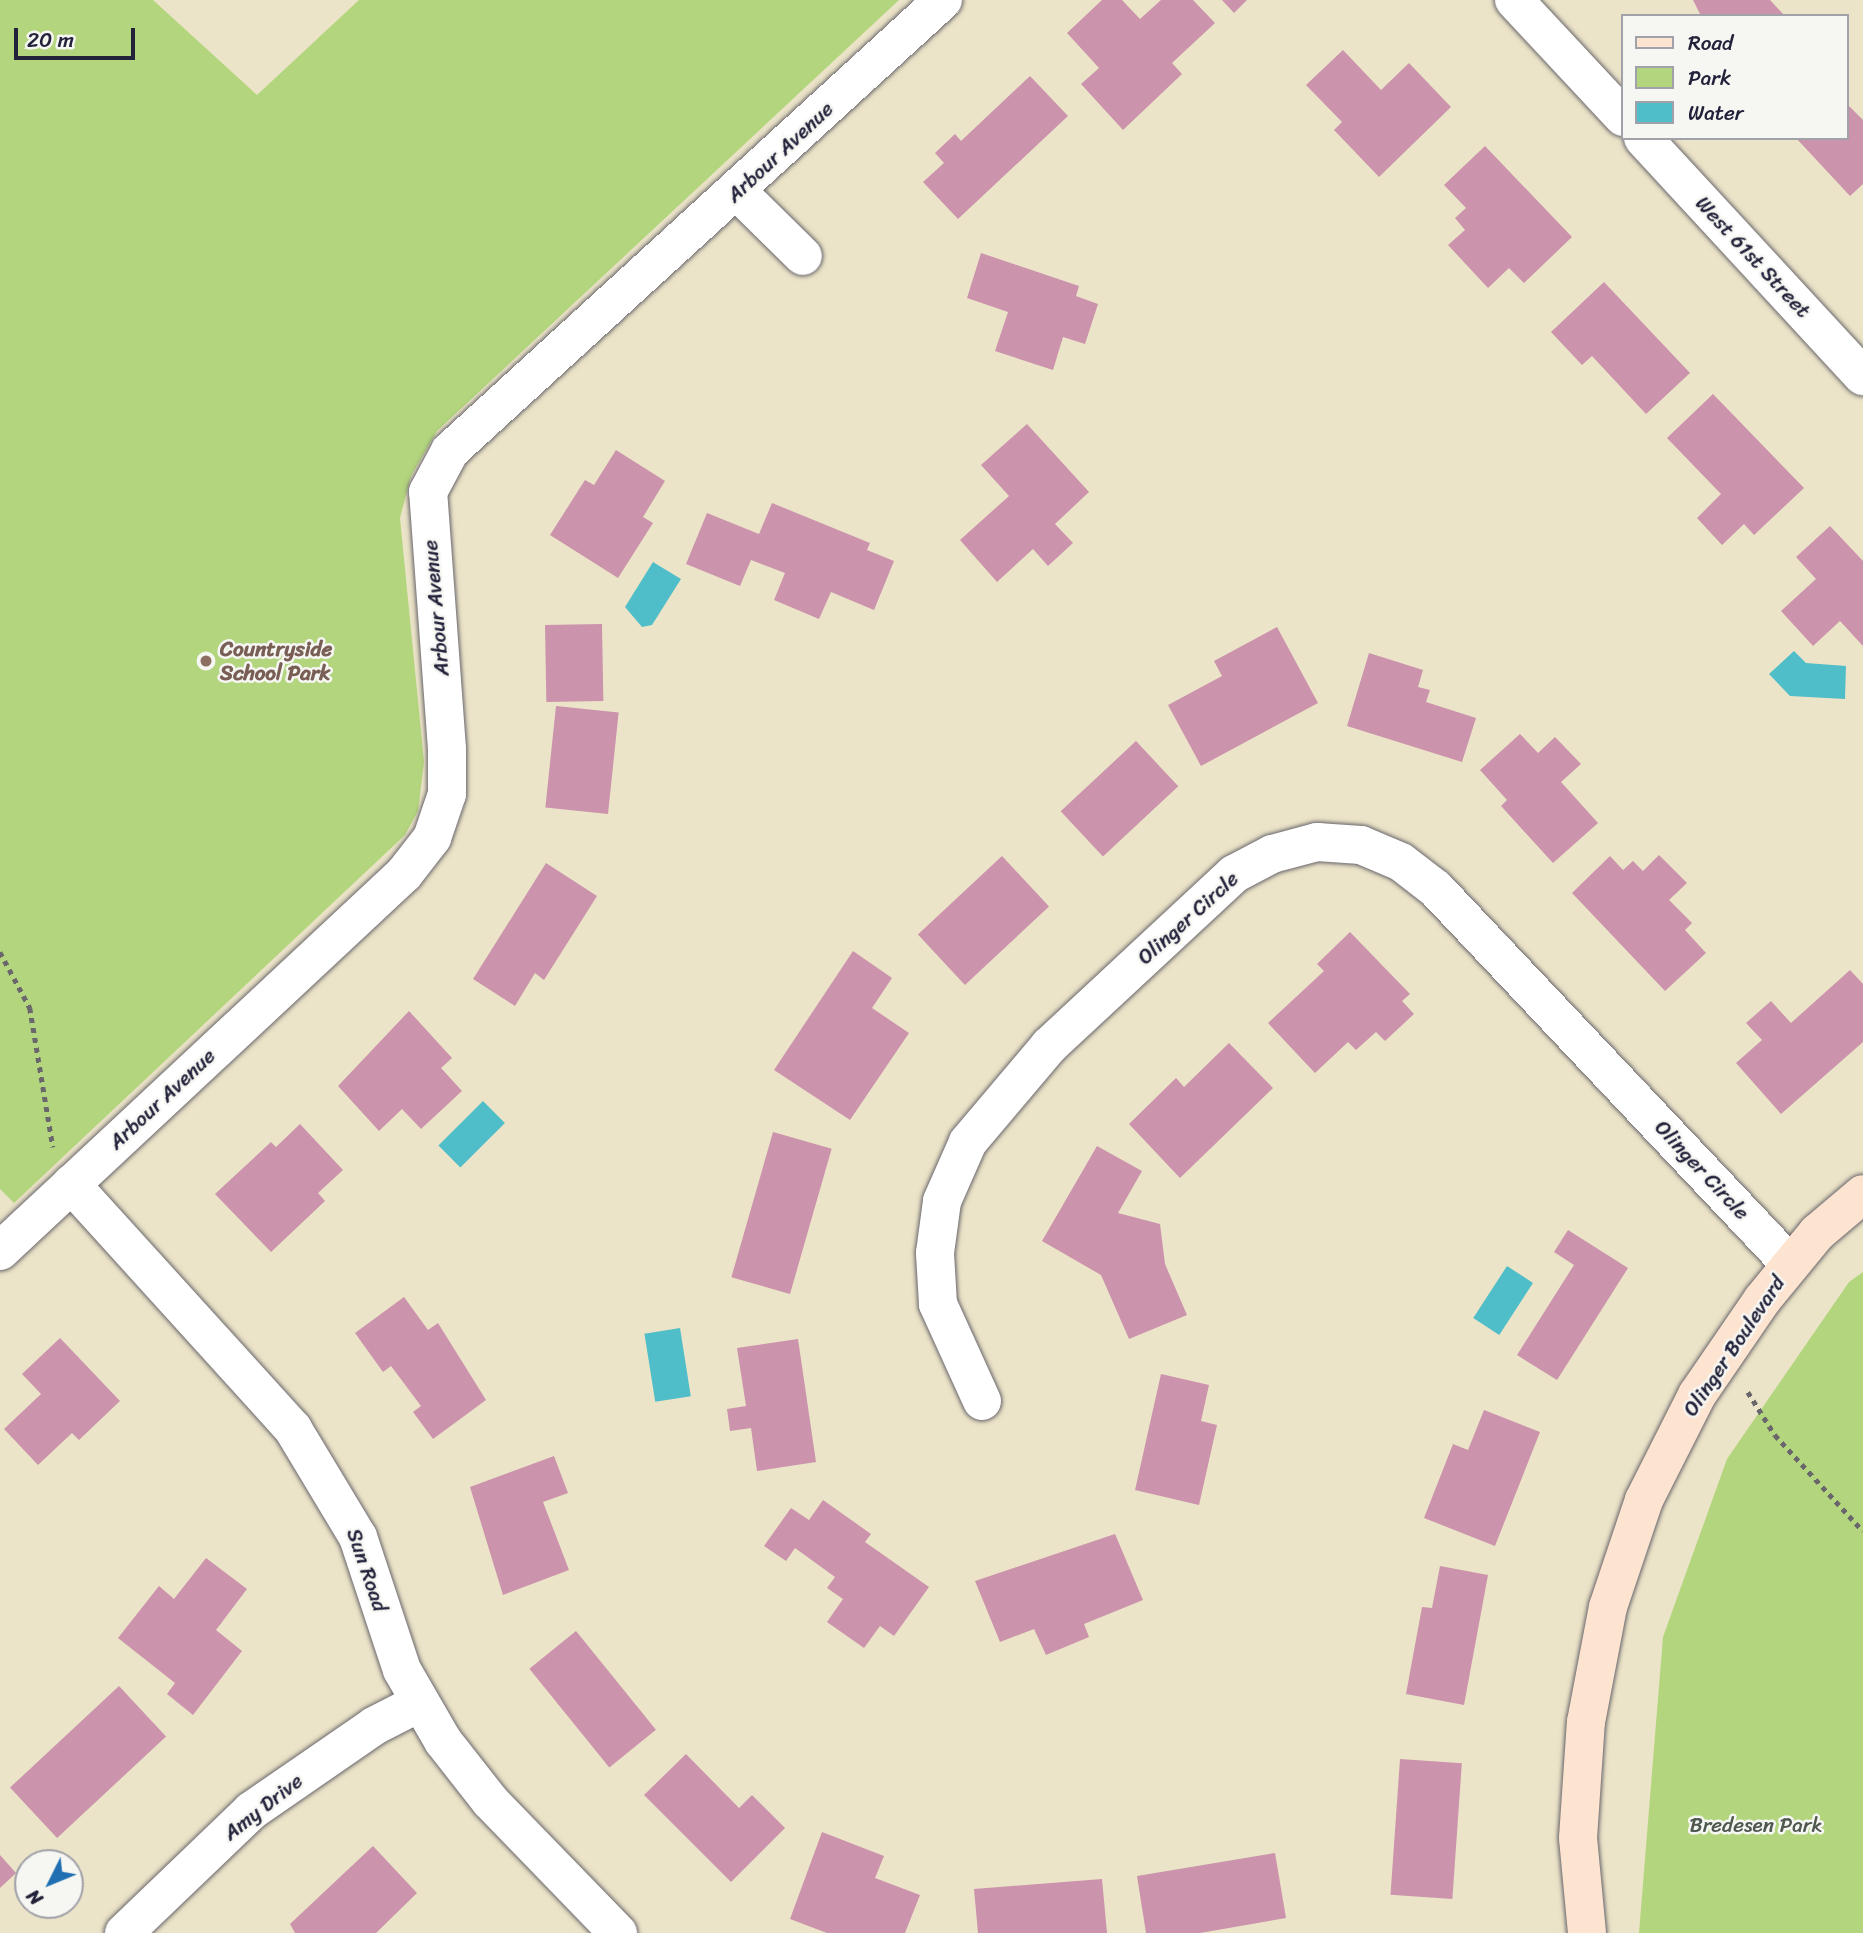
<!DOCTYPE html>
<html>
<head>
<meta charset="utf-8">
<style>
	body { margin:0 }
	#map { position:relative; width:1863px; height:1933px; overflow:hidden; background:#ece4c8; font-family:Sriracha,sans-serif }
	div>[style] { position:absolute }
	.green>* { inset:0; background:#b3d57d }
	.water>* { inset:0; background:#50bec8; transform-origin:0 0 }
	.building>* { inset:0; background:#cb93ac; transform-origin:0 0 }
	.path>* { height:4.5px; margin-top:-2.25px; transform-origin:0; background:repeating-linear-gradient(90deg,#69666c 0 5px,transparent 0 10px) }
	.roads { filter:drop-shadow(0 0 2px #69666c) drop-shadow(0 0 2px #69666c) }
	.street>* { height:38px; margin:-19px; padding:0 19px; transform-origin:19px; border-radius:19px; background:#fff }
	.secondary>* { height:38px; margin:-19px; padding:0 19px; transform-origin:19px; border-radius:19px; background:#fde4d1 }
	.dots>* { width:19px; height:19px; translate:-50% -50%; box-sizing:border-box; border:4px solid #f6f6f2; border-radius:50% }
	span { translate:-50% -50%; white-space:nowrap; text-align:center; line-height:1.15; -webkit-text-stroke:5px #f6f6f2; paint-order:stroke }
	.street-label { font-size:21px; color:#22223b }
	.education-label { font-size:21px; color:#785e54; font-weight:700 }
	.left { translate:0 -50%; text-align:left }
	.park-label { font-size:21px; color:#4e584f }
	.legend { position:absolute; left:1621px; top:14px; width:228px; height:126px; box-sizing:border-box; background:#f6f6f2; border:2px solid #a1a1a9; margin:0; padding:9px 12px; list-style:none; font-size:21px; color:#22223b }
	.legend li { display:flex; align-items:center; gap:14px; height:35px }
	.legend b { width:35px; border:2px solid #a1a1a9 }
	.north { position:absolute; left:14px; top:1849px; width:70px; height:70px; box-sizing:border-box; background:#f6f6f2; border:2px solid #a1a1a9; border-radius:50%; rotate:227deg; font-size:19px; font-weight:700; line-height:28px; text-align:center; color:#22223b }
	.north::after { content:''; display:block; margin:auto; width:24px; height:32px; background:#1f6fb2; clip-path:polygon(50% 0,100% 100%,50% 72%,0 100%) }
	.scale { position:absolute; left:14px; top:28px; width:121px; height:32px; box-sizing:border-box; border:4px solid #22223b; border-top:0; padding-left:9px; font-size:21px; line-height:24px; white-space:nowrap; color:#22223b; -webkit-text-stroke:5px #f6f6f2; paint-order:stroke }
</style>
</head>
<body>
<div id="map">
	<div class="green">
		<i style="clip-path:polygon(0 0,153px 0,257px 95px,359px 0,899px 0,437px 431px,411px 476px,400px 518px,424px 762px,418px 811px,405px 835px,14px 1203px,0 1189px)"></i>
		<i style="clip-path:polygon(1863px 1272px,1863px 1933px,1639px 1933px,1663px 1637px,1727px 1459px,1849px 1282px)"></i>
	</div>
	<div class="water">
		<i style="clip-path:polygon(653px 562px,681px 579px,652px 625px,642px 627px,625px 607px)"></i>
		<i style="clip-path:polygon(1794px 651px,1806px 663px,1846px 666px,1845px 699px,1790px 696px,1769px 674px)"></i>
		<i style="left:483px;top:1101px;width:31px;height:63px;rotate:45deg"></i>
		<i style="left:1507px;top:1266px;width:31px;height:62px;rotate:33deg"></i>
		<i style="left:680px;top:1328px;width:69px;height:36px;rotate:81deg"></i>
	</div>
	<div class="building">
		<i style="clip-path:polygon(1102px 0,1122px 0,1140px 19px,1161px 0,1193px 0,1215px 23px,1172px 63px,1182px 74px,1123px 130px,1081px 84px,1099px 68px,1067px 33px)"></i>
		<i style="clip-path:polygon(1222px 0,1247px 0,1234px 13px)"></i>
		<i style="clip-path:polygon(1693px 0,1770px 0,1785px 16px,1701px 16px)"></i>
		<i style="clip-path:polygon(1343px 50px,1381px 90px,1409px 63px,1451px 107px,1379px 177px,1334px 130px,1342px 122px,1306px 85px)"></i>
		<i style="clip-path:polygon(1030px 76px,1068px 116px,958px 219px,923px 182px,944px 163px,935px 153px,955px 134px,961px 141px)"></i>
		<i style="clip-path:polygon(1847px 104px,1863px 120px,1863px 184px,1850px 196px,1796px 138px,1847px 138px)"></i>
		<i style="clip-path:polygon(1485px 146px,1572px 237px,1524px 283px,1509px 268px,1488px 288px,1448px 245px,1465px 230px,1455px 218px,1466px 208px,1444px 185px)"></i>
		<i style="clip-path:polygon(981px 253px,1079px 286px,1076px 296px,1098px 304px,1085px 344px,1063px 337px,1053px 370px,995px 351px,1008px 312px,967px 298px)"></i>
		<i style="clip-path:polygon(1604px 282px,1690px 373px,1646px 414px,1592px 356px,1582px 365px,1551px 332px)"></i>
		<i style="clip-path:polygon(1713px 394px,1804px 488px,1754px 535px,1744px 524px,1722px 545px,1697px 518px,1721px 494px,1667px 438px)"></i>
		<i style="clip-path:polygon(1027px 424px,1089px 492px,1055px 524px,1073px 543px,1048px 566px,1033px 549px,997px 582px,960px 540px,1009px 496px,981px 465px)"></i>
		<i style="clip-path:polygon(616px 450px,665px 481px,643px 517px,653px 523px,618px 578px,550px 535px,585px 480px,594px 485px)"></i>
		<i style="clip-path:polygon(772px 503px,870px 543px,867px 550px,894px 561px,874px 610px,831px 592px,819px 619px,774px 600px,785px 573px,751px 560px,740px 586px,686px 564px,707px 513px,759px 534px)"></i>
		<i style="clip-path:polygon(1830px 526px,1863px 561px,1863px 646px,1840px 621px,1813px 646px,1781px 611px,1816px 579px,1796px 557px)"></i>
		<i style="left:602px;top:624px;width:77px;height:57px;rotate:89deg"></i>
		<i style="clip-path:polygon(1277px 627px,1318px 703px,1201px 766px,1168px 705px,1222px 676px,1214px 661px)"></i>
		<i style="clip-path:polygon(1369px 653px,1423px 670px,1418px 687px,1430px 690px,1426px 702px,1476px 718px,1462px 762px,1347px 726px)"></i>
		<i style="left:556px;top:706px;width:63px;height:102px;rotate:6deg"></i>
		<i style="clip-path:polygon(1520px 734px,1538px 753px,1555px 737px,1581px 764px,1561px 782px,1598px 823px,1553px 863px,1501px 806px,1507px 800px,1480px 770px)"></i>
		<i style="left:1136px;top:741px;width:62px;height:103px;rotate:47deg"></i>
		<i style="clip-path:polygon(1659px 855px,1687px 883px,1669px 900px,1692px 923px,1685px 930px,1706px 953px,1665px 991px,1572px 893px,1610px 856px,1623px 870px,1633px 861px,1643px 871px)"></i>
		<i style="left:1002px;top:856px;width:69px;height:115px;rotate:47deg"></i>
		<i style="clip-path:polygon(546px 863px,597px 896px,544px 980px,535px 973px,515px 1006px,473px 979px)"></i>
		<i style="clip-path:polygon(1350px 932px,1410px 994px,1402px 1001px,1414px 1014px,1385px 1041px,1376px 1032px,1356px 1050px,1348px 1042px,1315px 1073px,1268px 1023px,1324px 971px,1317px 964px)"></i>
		<i style="clip-path:polygon(853px 951px,892px 978px,872px 1008px,909px 1033px,850px 1120px,774px 1070px)"></i>
		<i style="clip-path:polygon(1850px 970px,1863px 984px,1863px 1042px,1781px 1114px,1736px 1063px,1762px 1040px,1746px 1023px,1771px 1001px,1791px 1023px)"></i>
		<i style="clip-path:polygon(409px 1011px,452px 1058px,441px 1068px,462px 1091px,421px 1129px,402px 1109px,379px 1131px,338px 1086px)"></i>
		<i style="clip-path:polygon(1229px 1043px,1273px 1088px,1180px 1178px,1129px 1124px,1176px 1078px,1184px 1087px)"></i>
		<i style="clip-path:polygon(300px 1124px,343px 1170px,318px 1193px,325px 1201px,271px 1252px,215px 1194px,271px 1142px,276px 1147px)"></i>
		<i style="left:773px;top:1132px;width:61px;height:151px;rotate:16deg"></i>
		<i style="clip-path:polygon(1097px 1146px,1142px 1171px,1118px 1213px,1160px 1224px,1165px 1264px,1187px 1315px,1129px 1339px,1101px 1275px,1042px 1241px)"></i>
		<i style="clip-path:polygon(1568px 1230px,1628px 1268px,1557px 1380px,1517px 1355px,1574px 1265px,1554px 1252px)"></i>
		<i style="clip-path:polygon(404px 1297px,428px 1330px,438px 1323px,486px 1400px,433px 1439px,413px 1412px,421px 1406px,391px 1366px,383px 1372px,355px 1333px)"></i>
		<i style="clip-path:polygon(60px 1338px,120px 1401px,79px 1440px,72px 1433px,38px 1465px,4px 1429px,41px 1394px,22px 1374px)"></i>
		<i style="clip-path:polygon(798px 1339px,816px 1462px,757px 1471px,751px 1428px,730px 1431px,727px 1409px,746px 1406px,737px 1348px)"></i>
		<i style="clip-path:polygon(1161px 1374px,1209px 1385px,1201px 1421px,1217px 1425px,1199px 1505px,1135px 1490px)"></i>
		<i style="clip-path:polygon(1484px 1410px,1540px 1432px,1495px 1546px,1424px 1518px,1453px 1444px,1468px 1450px)"></i>
		<i style="clip-path:polygon(554px 1456px,568px 1493px,543px 1502px,569px 1570px,503px 1595px,470px 1487px)"></i>
		<i style="clip-path:polygon(823px 1500px,871px 1534px,865px 1542px,929px 1587px,894px 1636px,880px 1626px,864px 1648px,827px 1622px,843px 1599px,827px 1588px,835px 1577px,795px 1548px,786px 1561px,764px 1546px,791px 1508px,809px 1520px)"></i>
		<i style="clip-path:polygon(1115px 1534px,1143px 1600px,1084px 1624px,1089px 1637px,1046px 1655px,1034px 1629px,1000px 1642px,975px 1581px)"></i>
		<i style="clip-path:polygon(206px 1558px,247px 1589px,216px 1630px,242px 1651px,193px 1715px,167px 1694px,175px 1683px,118px 1638px,159px 1586px,174px 1599px)"></i>
		<i style="clip-path:polygon(1440px 1566px,1488px 1575px,1464px 1705px,1406px 1694px,1422px 1607px,1432px 1608px)"></i>
		<i style="left:576px;top:1631px;width:127px;height:60px;rotate:51deg"></i>
		<i style="left:119px;top:1686px;width:69px;height:149px;rotate:47deg"></i>
		<i style="clip-path:polygon(686px 1754px,739px 1808px,752px 1795px,785px 1828px,731px 1882px,644px 1795px)"></i>
		<i style="left:1400px;top:1759px;width:62px;height:136px;rotate:4deg"></i>
		<i style="clip-path:polygon(822px 1832px,884px 1856px,875px 1878px,920px 1895px,905px 1933px,827px 1933px,790px 1919px)"></i>
		<i style="clip-path:polygon(373px 1846px,417px 1893px,376px 1933px,295px 1933px,290px 1924px)"></i>
		<i style="clip-path:polygon(1275px 1853px,1286px 1918px,1200px 1933px,1146px 1933px,1137px 1876px)"></i>
		<i style="clip-path:polygon(0 1855px,16px 1873px,0 1888px)"></i>
		<i style="clip-path:polygon(1102px 1879px,1107px 1933px,978px 1933px,974px 1889px)"></i>
	</div>
	<div class="path">
		<i style="left:0;top:952px;width:64px;rotate:61.8deg"></i>
		<i style="left:30px;top:1008px;width:141px;rotate:80.6deg"></i>
		<i style="left:1748px;top:1392px;width:51px;rotate:57.9deg"></i>
		<i style="left:1775px;top:1435px;width:130px;rotate:47.5deg"></i>
	</div>
	<div class="roads">
		<div class="street">
			<i style="left:1514px;top:0;width:160px;rotate:47deg"></i>
			<i style="left:1643px;top:138px;width:324px;rotate:47.3deg"></i>
			<i style="left:738px;top:192px;width:91px;rotate:44.6deg"></i>
			<i style="left:71px;top:1184px;width:331px;rotate:47.8deg"></i>
			<i style="left:293px;top:1429px;width:126px;rotate:59deg"></i>
			<i style="left:358px;top:1537px;width:140px;rotate:71.7deg"></i>
			<i style="left:402px;top:1670px;width:82px;rotate:60deg"></i>
			<i style="left:443px;top:1741px;width:76px;rotate:51.9deg"></i>
			<i style="left:490px;top:1801px;width:184px;rotate:45.9deg"></i>
			<i style="left:0;top:1251px;width:553px;rotate:-43.02deg"></i>
			<i style="left:404px;top:874px;width:46px;rotate:-52.1deg"></i>
			<i style="left:432px;top:838px;width:46px;rotate:-71.2deg"></i>
			<i style="left:447px;top:794px;width:45px;rotate:-90deg"></i>
			<i style="left:447px;top:749px;width:258px;rotate:-94.2deg"></i>
			<i style="left:428px;top:492px;width:47px;rotate:-61.8deg"></i>
			<i style="left:450px;top:451px;width:668px;rotate:-42.45deg"></i>
			<i style="left:982px;top:1401px;width:107px;rotate:-114.4deg"></i>
			<i style="left:938px;top:1304px;width:51px;rotate:-93.4deg"></i>
			<i style="left:935px;top:1253px;width:52px;rotate:-82.3deg"></i>
			<i style="left:942px;top:1201px;width:64px;rotate:-66.2deg"></i>
			<i style="left:968px;top:1142px;width:126px;rotate:-49.8deg"></i>
			<i style="left:1049px;top:1046px;width:253px;rotate:-42.9deg"></i>
			<i style="left:1234px;top:874px;width:43px;rotate:-27.8deg"></i>
			<i style="left:1272px;top:854px;width:47px;rotate:-14.9deg"></i>
			<i style="left:1317px;top:842px;width:44px;rotate:3.9deg"></i>
			<i style="left:1361px;top:845px;width:43px;rotate:23deg"></i>
			<i style="left:1401px;top:862px;width:44px;rotate:37.6deg"></i>
			<i style="left:1436px;top:889px;width:516px;rotate:46.65deg"></i>
			<i style="left:124px;top:1933px;width:176px;rotate:-43.8deg"></i>
			<i style="left:251px;top:1811px;width:150px;rotate:-34.6deg"></i>
			<i style="left:374px;top:1726px;width:51px;rotate:-27.1deg"></i>
		</div>
		<div class="secondary">
			<i style="left:1587px;top:1933px;width:95px;rotate:-95.4deg"></i>
			<i style="left:1578px;top:1838px;width:116px;rotate:-86.1deg"></i>
			<i style="left:1586px;top:1722px;width:117px;rotate:-79.2deg"></i>
			<i style="left:1608px;top:1607px;width:113px;rotate:-71.4deg"></i>
			<i style="left:1644px;top:1500px;width:118px;rotate:-63.2deg"></i>
			<i style="left:1697px;top:1395px;width:115px;rotate:-55.6deg"></i>
			<i style="left:1762px;top:1300px;width:87px;rotate:-50.6deg"></i>
			<i style="left:1817px;top:1233px;width:60px;rotate:-40.3deg"></i>
		</div>
	</div>
	<div class="dots">
		<i style="left:206px;top:661px;background:#8d6e63"></i>
	</div>
	<div class="street-label">
		<span style="left:780px;top:152px;rotate:-43deg">Arbour Avenue</span>
		<span style="left:1753px;top:257px;rotate:47deg">West 61st Street</span>
		<span style="left:436px;top:608px;rotate:-95deg">Arbour Avenue</span>
		<span style="left:1188px;top:918px;rotate:-42deg">Olinger Circle</span>
		<span style="left:162px;top:1099px;rotate:-43deg">Arbour Avenue</span>
		<span style="left:1702px;top:1170px;rotate:47deg">Olinger Circle</span>
		<span style="left:1734px;top:1346px;rotate:-56deg">Olinger Boulevard</span>
		<span style="left:367px;top:1570px;rotate:71deg">Sun Road</span>
		<span style="left:263px;top:1807px;rotate:-38deg">Amy Drive</span>
	</div>
	<div class="education-label">
		<span class="left" style="left:220px;top:661px">Countryside<br>School Park</span>
	</div>
	<div class="park-label">
		<span style="left:1756px;top:1825px">Bredesen Park</span>
	</div>
	<ul class="legend">
	<li><b style="height:9px;background:#fde4d1"></b>Road</li>
	<li><b style="height:19px;background:#b3d57d"></b>Park</li>
	<li><b style="height:19px;background:#50bec8"></b>Water</li>
	</ul>
	<div class="north">N</div>
	<div class="scale">20 m</div>
</div>
</body>
</html>
